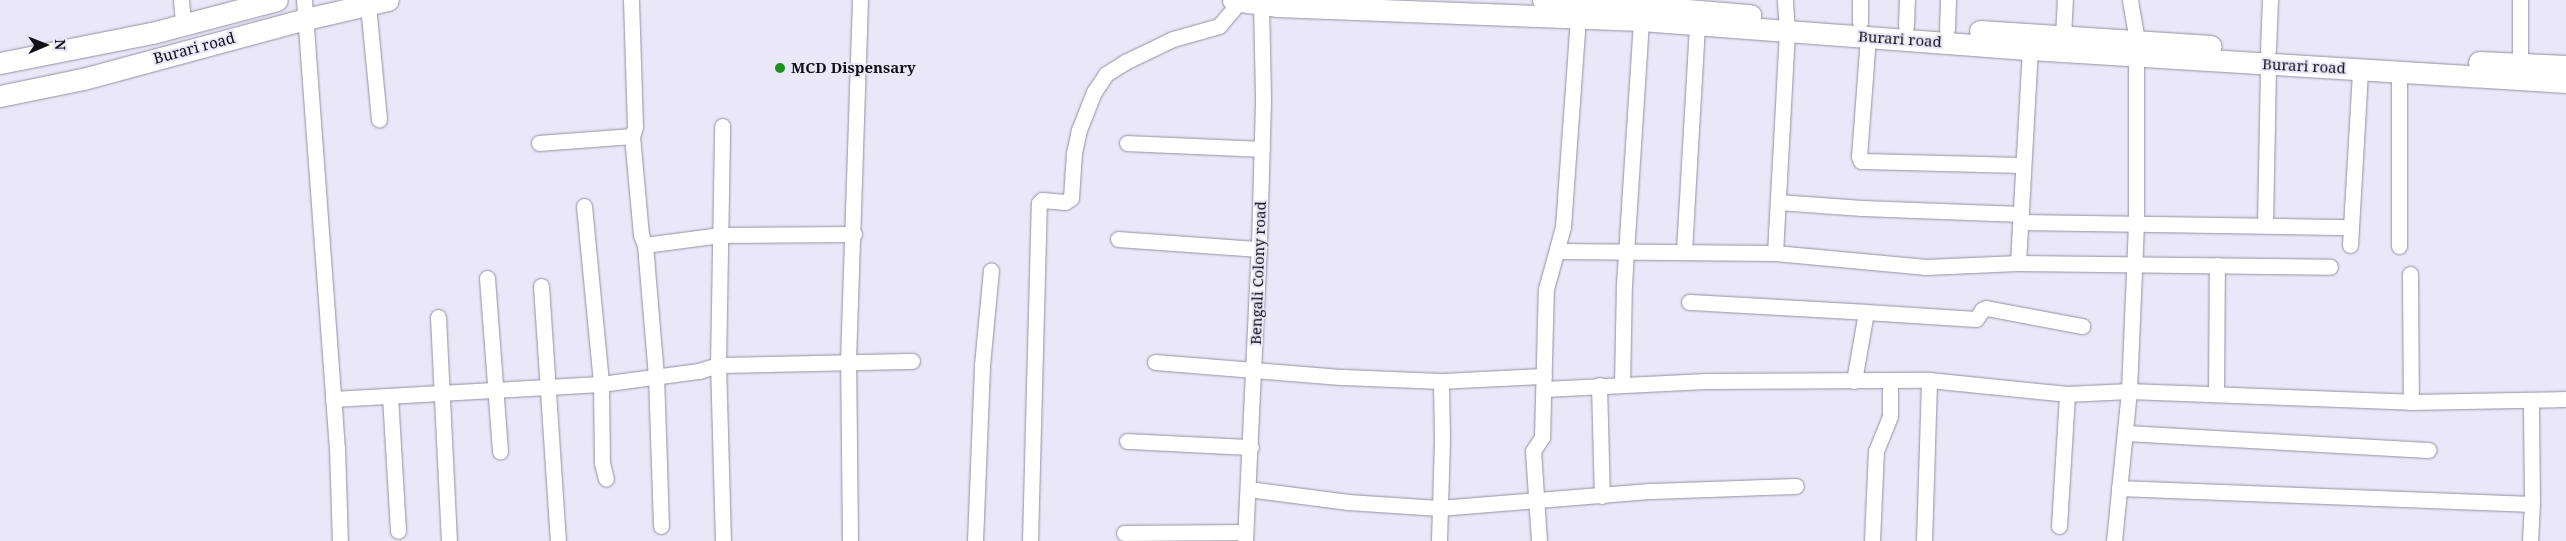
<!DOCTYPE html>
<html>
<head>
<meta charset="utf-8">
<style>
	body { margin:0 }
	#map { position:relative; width:2566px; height:541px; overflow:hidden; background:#e9e7f8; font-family:"Noto Serif",serif }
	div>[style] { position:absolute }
	.roads { filter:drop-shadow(0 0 1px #9391a1) drop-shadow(0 0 1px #9391a1) }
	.street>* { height:15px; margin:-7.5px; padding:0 7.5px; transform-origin:7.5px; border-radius:7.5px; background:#fff }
	.secondary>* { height:21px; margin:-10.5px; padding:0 10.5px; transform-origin:10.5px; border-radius:10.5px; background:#fff }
	.dots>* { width:14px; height:14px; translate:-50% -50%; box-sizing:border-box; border:2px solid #e9e7f8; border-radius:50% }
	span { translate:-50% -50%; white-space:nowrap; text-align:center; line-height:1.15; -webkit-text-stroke:4px #e9e7f8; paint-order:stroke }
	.street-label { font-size:15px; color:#111016 }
	.poi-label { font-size:15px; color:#111016; font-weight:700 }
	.left { translate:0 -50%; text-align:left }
	.north { position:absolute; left:20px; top:20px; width:50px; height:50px; -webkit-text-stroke:4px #e9e7f8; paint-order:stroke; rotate:89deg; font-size:14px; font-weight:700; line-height:20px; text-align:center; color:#111016 }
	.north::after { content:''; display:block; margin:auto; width:18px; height:22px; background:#111016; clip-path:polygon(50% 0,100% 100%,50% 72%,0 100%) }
</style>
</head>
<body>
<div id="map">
	<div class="roads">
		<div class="street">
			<i style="left:181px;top:0;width:25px;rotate:85deg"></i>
			<i style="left:304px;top:0;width:449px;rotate:85.8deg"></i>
			<i style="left:337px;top:448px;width:93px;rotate:88.2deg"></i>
			<i style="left:631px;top:0;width:127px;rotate:88.2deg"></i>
			<i style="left:635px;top:127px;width:9px;rotate:108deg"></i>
			<i style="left:632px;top:136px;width:99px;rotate:84.8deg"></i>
			<i style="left:641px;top:235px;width:11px;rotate:68deg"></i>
			<i style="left:645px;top:245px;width:130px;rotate:85.2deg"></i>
			<i style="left:656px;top:375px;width:151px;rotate:88.1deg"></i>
			<i style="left:2130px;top:0;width:42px;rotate:80.3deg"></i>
			<i style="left:2520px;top:0;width:73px;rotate:90deg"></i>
			<i style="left:368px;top:5px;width:115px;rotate:84.5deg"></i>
			<i style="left:1860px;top:22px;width:22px;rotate:-90deg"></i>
			<i style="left:1906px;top:26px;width:26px;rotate:-88deg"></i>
			<i style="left:1947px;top:29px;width:29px;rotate:-88deg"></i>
			<i style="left:2063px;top:36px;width:36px;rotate:-87deg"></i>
			<i style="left:1868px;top:37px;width:120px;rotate:94.3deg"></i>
			<i style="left:1859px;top:157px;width:4px;rotate:63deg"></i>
			<i style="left:1861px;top:161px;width:162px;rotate:1.4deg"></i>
			<i style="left:2268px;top:50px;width:50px;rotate:-87.7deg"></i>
			<i style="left:539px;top:143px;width:93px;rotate:-4.3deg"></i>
			<i style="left:1127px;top:143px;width:135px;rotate:2.5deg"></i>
			<i style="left:1778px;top:202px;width:84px;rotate:4.1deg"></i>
			<i style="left:1862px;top:208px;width:159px;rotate:2.2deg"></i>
			<i style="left:584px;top:206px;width:179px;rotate:84.5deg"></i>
			<i style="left:601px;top:384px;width:79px;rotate:89.3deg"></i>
			<i style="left:602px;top:463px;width:16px;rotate:76deg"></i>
			<i style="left:2020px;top:222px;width:331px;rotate:0.9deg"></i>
			<i style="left:2265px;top:225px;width:161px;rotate:-88.9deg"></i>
			<i style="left:1118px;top:239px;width:141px;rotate:4.1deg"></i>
			<i style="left:645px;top:245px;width:76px;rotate:-7.6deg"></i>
			<i style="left:720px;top:235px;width:134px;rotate:-0.4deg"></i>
			<i style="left:2350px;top:245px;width:175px;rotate:-86.7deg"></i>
			<i style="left:2399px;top:246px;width:174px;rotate:-90deg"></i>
			<i style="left:1558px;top:251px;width:217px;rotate:0.5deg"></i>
			<i style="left:1775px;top:253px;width:152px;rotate:5.3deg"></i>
			<i style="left:1926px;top:267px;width:92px;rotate:-2.5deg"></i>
			<i style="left:2018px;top:263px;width:312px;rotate:0.7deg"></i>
			<i style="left:1684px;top:251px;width:225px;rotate:-86.7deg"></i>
			<i style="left:1775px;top:253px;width:222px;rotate:-86.9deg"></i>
			<i style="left:1787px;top:31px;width:31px;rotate:-94deg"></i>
			<i style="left:2018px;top:263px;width:214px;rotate:-86.8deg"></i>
			<i style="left:2410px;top:274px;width:128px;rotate:89.6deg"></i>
			<i style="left:487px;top:278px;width:174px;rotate:85.7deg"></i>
			<i style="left:541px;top:286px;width:256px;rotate:86.2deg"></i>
			<i style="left:1689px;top:302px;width:177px;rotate:3.2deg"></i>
			<i style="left:1866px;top:312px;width:70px;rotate:99.9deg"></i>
			<i style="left:1866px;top:312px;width:110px;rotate:3.6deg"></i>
			<i style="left:1976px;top:319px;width:11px;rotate:-56deg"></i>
			<i style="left:1982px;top:310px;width:4px;rotate:-27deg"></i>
			<i style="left:1986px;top:308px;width:98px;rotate:10.6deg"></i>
			<i style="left:438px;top:317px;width:224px;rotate:87.2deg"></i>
			<i style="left:1155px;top:362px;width:189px;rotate:4.6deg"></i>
			<i style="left:1343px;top:377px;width:98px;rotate:2.3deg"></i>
			<i style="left:1599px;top:385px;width:111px;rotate:88.5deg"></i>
			<i style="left:1622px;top:385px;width:101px;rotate:-88.9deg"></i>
			<i style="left:1624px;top:284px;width:265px;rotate:-86.3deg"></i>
			<i style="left:1544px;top:389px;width:162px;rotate:-2.8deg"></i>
			<i style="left:1706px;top:381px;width:223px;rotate:-0.3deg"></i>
			<i style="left:1929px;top:380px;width:139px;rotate:5.8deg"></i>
			<i style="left:2067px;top:394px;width:62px;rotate:-2.8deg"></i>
			<i style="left:2129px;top:391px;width:282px;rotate:2.2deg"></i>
			<i style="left:2411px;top:402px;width:155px;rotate:-1.1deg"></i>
			<i style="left:2216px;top:394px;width:129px;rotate:-89.6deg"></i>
			<i style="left:390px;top:396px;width:135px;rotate:86.6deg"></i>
			<i style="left:333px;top:399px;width:268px;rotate:-3.2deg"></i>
			<i style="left:601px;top:384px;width:99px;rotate:-7.6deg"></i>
			<i style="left:699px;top:371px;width:20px;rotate:-18deg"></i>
			<i style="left:718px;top:365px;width:239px;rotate:-89deg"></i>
			<i style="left:2125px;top:433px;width:304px;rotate:3.2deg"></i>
			<i style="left:1127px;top:441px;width:124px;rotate:2.8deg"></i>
			<i style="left:2119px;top:488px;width:413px;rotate:2.2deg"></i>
			<i style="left:1248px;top:489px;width:101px;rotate:7.4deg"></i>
			<i style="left:1348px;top:502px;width:91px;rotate:3.8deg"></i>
			<i style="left:1439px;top:508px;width:214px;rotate:-4.6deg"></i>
			<i style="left:1652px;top:491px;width:144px;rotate:-2deg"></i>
			<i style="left:2059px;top:526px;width:132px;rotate:-86.5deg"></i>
			<i style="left:1124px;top:533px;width:121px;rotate:-0.5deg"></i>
			<i style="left:723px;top:541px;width:176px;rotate:-91.6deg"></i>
			<i style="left:718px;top:365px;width:194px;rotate:-1.2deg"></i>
			<i style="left:850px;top:541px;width:180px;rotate:-90.6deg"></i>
			<i style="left:848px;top:361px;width:361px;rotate:-88.1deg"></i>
			<i style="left:975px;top:541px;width:176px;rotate:-87.7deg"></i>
			<i style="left:982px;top:365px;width:95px;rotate:-84.6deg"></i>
			<i style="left:1030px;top:541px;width:338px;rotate:-88.5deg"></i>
			<i style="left:1039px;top:203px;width:4px;rotate:-45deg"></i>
			<i style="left:1042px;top:200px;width:23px;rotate:5deg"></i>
			<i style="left:1065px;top:202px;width:7px;rotate:-34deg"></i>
			<i style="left:1071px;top:198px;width:45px;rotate:-86.2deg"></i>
			<i style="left:1074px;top:153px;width:24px;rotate:-78deg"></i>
			<i style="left:1079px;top:130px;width:41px;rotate:-68.5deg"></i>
			<i style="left:1094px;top:92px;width:22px;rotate:-56deg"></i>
			<i style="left:1106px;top:74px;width:22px;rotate:-32deg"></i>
			<i style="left:1125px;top:62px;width:53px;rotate:-25.6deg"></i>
			<i style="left:1173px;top:39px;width:48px;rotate:-15.8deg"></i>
			<i style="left:1219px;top:26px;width:31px;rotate:-50deg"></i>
			<i style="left:1245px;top:541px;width:297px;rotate:-87.3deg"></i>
			<i style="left:1259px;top:244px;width:146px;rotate:-88.4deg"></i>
			<i style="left:1263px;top:98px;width:94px;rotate:-91.2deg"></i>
			<i style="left:1439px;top:541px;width:102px;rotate:-88.3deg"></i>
			<i style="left:1442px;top:439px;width:58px;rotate:-91deg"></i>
			<i style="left:1441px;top:381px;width:103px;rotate:-2.8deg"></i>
			<i style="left:1539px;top:541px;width:90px;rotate:-93.8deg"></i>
			<i style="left:1533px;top:451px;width:17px;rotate:-57deg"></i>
			<i style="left:1542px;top:437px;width:148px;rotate:-88.5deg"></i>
			<i style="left:1546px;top:289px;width:64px;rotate:-74.7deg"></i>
			<i style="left:1563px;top:227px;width:211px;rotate:-85.9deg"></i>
			<i style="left:1872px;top:541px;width:90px;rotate:-87.5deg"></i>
			<i style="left:1876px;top:451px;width:38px;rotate:-68deg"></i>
			<i style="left:1890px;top:416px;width:35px;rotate:-90deg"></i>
			<i style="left:1924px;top:541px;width:161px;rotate:-88.2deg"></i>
			<i style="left:2114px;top:541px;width:151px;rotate:-84.3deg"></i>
			<i style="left:2129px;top:391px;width:168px;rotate:-87.6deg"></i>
			<i style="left:2136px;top:223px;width:167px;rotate:-90deg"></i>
			<i style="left:2530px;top:541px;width:37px;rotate:-87deg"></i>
			<i style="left:2532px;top:504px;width:104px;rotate:-90.6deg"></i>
		</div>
		<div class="secondary">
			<i style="left:1233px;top:0;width:44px;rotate:7.8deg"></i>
			<i style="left:1277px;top:6px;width:364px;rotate:2.2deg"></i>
			<i style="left:1641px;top:20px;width:390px;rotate:4.3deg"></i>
			<i style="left:2030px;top:49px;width:537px;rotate:3.52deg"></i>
			<i style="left:1543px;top:0;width:36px;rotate:2deg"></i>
			<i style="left:1579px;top:1px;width:172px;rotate:4.7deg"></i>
			<i style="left:1980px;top:31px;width:231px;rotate:3.7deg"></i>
			<i style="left:2479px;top:62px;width:87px;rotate:2.6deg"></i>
			<i style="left:0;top:63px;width:155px;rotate:-11.2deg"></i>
			<i style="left:152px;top:33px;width:129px;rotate:-14.8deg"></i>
			<i style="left:0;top:96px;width:85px;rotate:-11.6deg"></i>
			<i style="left:83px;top:79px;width:231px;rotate:-15.1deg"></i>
			<i style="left:306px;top:19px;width:84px;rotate:-13deg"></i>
		</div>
	</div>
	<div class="dots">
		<i style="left:780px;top:68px;background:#1c911c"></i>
	</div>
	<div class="street-label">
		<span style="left:1900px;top:39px;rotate:4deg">Burari road</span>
		<span style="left:194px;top:48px;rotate:-15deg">Burari road</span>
		<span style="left:2304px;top:66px;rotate:3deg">Burari road</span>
		<span style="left:1258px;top:273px;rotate:-88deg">Bengali Colony road</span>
	</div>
	<div class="poi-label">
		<span class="left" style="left:791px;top:68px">MCD Dispensary</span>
	</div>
	<div class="north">N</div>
</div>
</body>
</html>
